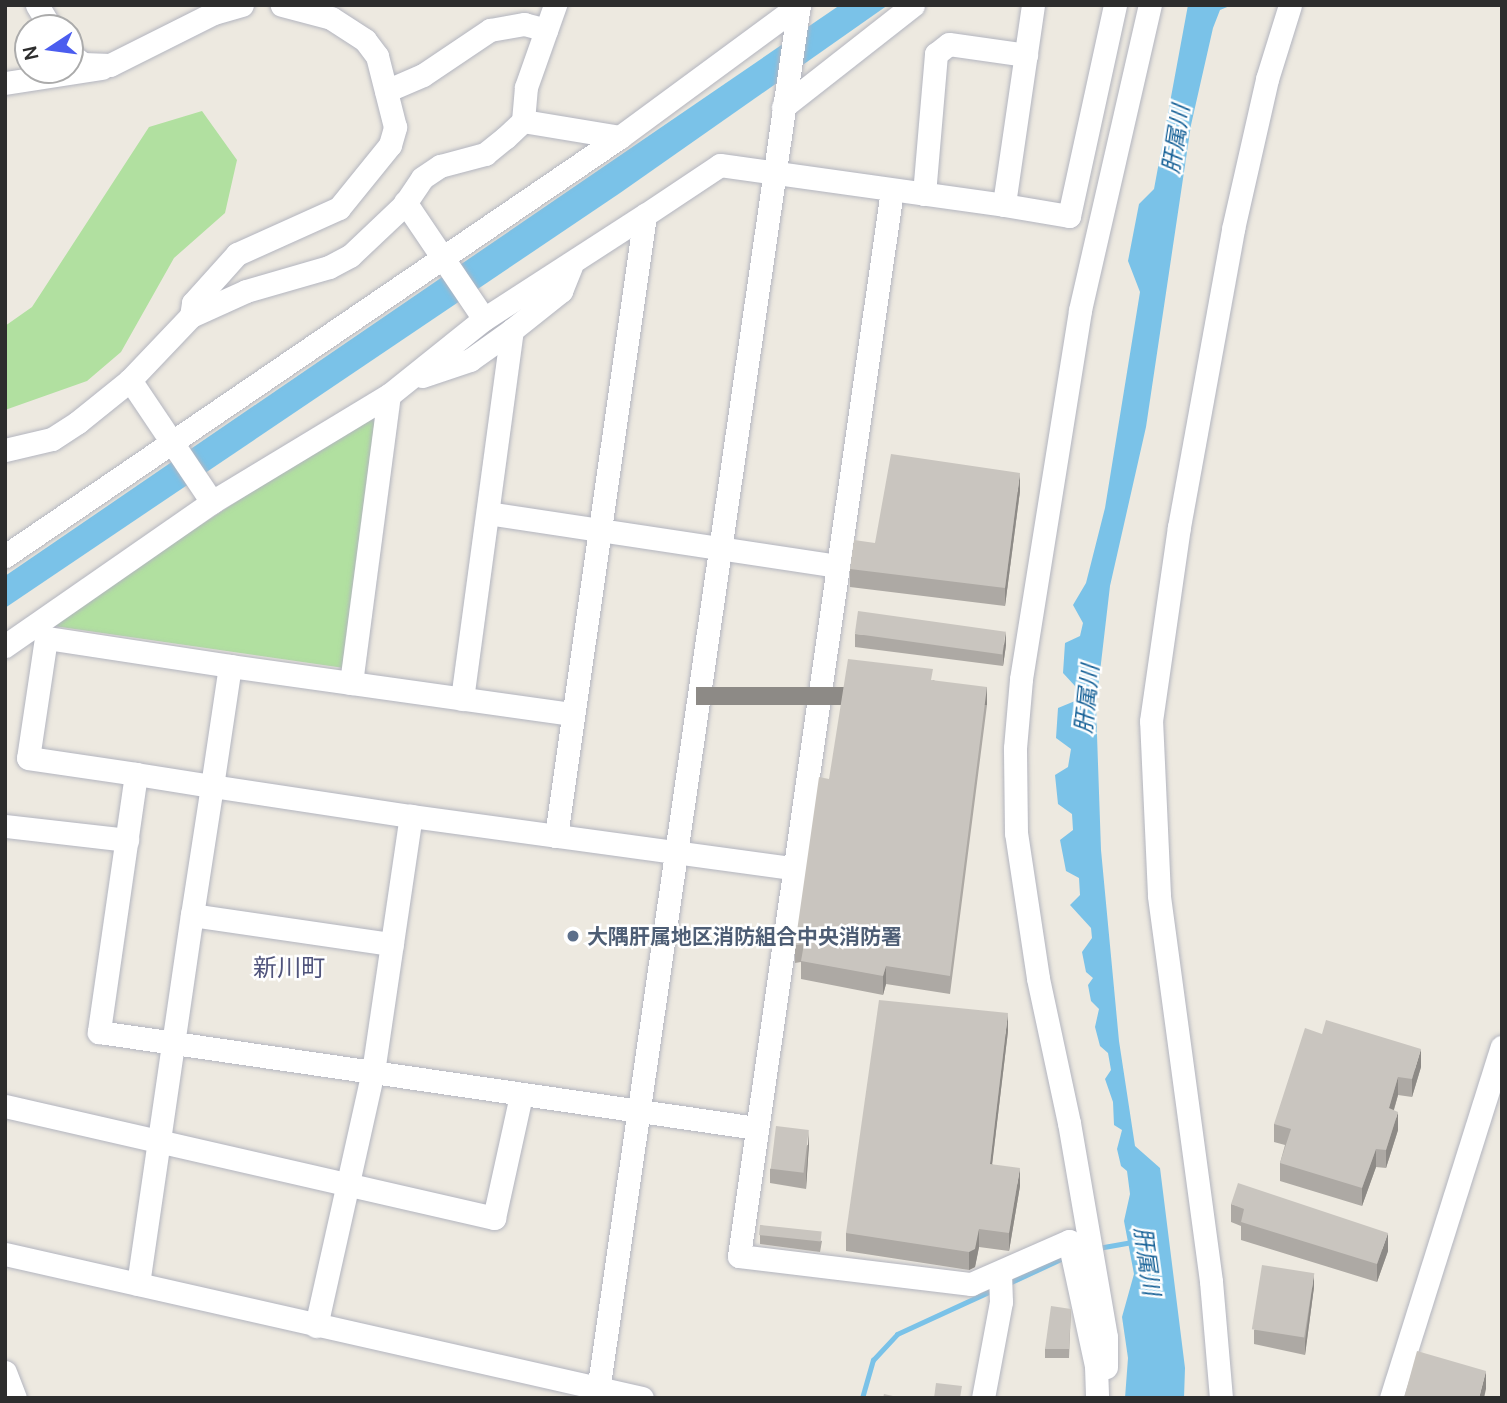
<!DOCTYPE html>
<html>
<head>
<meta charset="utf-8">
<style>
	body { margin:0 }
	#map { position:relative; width:1507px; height:1403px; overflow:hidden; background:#ede9e0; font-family:Manrope,"Noto Sans JP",sans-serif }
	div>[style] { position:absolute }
	.green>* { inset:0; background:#b1e0a0 }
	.water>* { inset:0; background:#7ac2e8 }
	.stream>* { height:5px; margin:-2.5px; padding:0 2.5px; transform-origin:2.5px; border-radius:2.5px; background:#7ac2e8 }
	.roads { filter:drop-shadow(0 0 2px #b3b5bf) drop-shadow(0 0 2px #b3b5bf) }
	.minor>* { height:23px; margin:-11.5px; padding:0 11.5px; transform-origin:11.5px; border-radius:11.5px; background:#fff }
	.wall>* { inset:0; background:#ada9a4 }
	.shaded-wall>* { inset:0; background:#8d8a86; transform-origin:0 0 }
	.building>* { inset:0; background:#c9c5bf; transform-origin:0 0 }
	.dots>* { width:19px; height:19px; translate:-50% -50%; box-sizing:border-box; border:4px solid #fff; border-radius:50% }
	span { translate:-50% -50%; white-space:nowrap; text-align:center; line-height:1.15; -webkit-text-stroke:5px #fff; paint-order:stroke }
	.service-label { font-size:21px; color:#4e5e75; font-weight:700 }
	.left { translate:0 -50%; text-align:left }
	.water-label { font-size:23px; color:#166197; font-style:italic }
	.quarter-label { font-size:24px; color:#4f537b }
	.frame { position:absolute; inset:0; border:7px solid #2d2d2d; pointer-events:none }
	.north { position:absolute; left:14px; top:14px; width:70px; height:70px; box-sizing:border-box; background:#fff; border:2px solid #ababab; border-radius:50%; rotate:257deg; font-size:19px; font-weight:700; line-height:28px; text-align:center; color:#2d2d2d }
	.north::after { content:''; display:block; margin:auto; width:24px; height:32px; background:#4b5def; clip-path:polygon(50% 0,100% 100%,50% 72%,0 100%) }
</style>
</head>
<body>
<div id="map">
	<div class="green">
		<i style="clip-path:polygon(202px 111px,237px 160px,225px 213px,174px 258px,121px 352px,87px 381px,5px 410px,5px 326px,32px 307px,149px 127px)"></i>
		<i style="clip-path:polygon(376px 411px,344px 668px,47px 625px)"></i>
	</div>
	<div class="water">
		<i style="clip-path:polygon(840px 5px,888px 5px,620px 193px,5px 608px,5px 576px)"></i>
		<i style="clip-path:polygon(1188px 5px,1232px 5px,1220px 10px,1213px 28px,1191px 125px,1146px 427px,1110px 586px,1096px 706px,1101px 850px,1119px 1041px,1135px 1146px,1160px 1168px,1185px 1368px,1184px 1398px,1125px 1398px,1128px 1358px,1122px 1317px,1134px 1274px,1124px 1221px,1130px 1194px,1127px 1171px,1121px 1166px,1117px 1149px,1122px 1130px,1114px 1125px,1113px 1102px,1105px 1079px,1111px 1070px,1108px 1053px,1100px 1046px,1095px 1027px,1099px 1009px,1091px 1001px,1088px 985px,1093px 978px,1086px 972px,1082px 952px,1092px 938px,1091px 928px,1070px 905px,1080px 895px,1079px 878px,1066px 871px,1060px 840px,1073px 830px,1072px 814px,1058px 804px,1055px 775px,1068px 767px,1071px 749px,1056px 738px,1058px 708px,1075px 701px,1075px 686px,1063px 673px,1065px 643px,1080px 636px,1083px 623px,1073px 605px,1086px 583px,1105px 508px,1140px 292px,1128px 261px,1139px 204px,1154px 189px)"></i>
	</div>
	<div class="stream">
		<i style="left:1098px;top:1248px;width:36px;rotate:-10deg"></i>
		<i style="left:1007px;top:1284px;width:64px;rotate:-25deg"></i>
		<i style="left:862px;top:1398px;width:40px;rotate:-74deg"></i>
		<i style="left:873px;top:1360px;width:35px;rotate:-47deg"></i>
		<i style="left:897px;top:1334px;width:108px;rotate:-24.7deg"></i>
	</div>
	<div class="roads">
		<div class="minor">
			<i style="left:37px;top:5px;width:27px;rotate:59deg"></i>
			<i style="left:1033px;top:5px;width:202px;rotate:98.3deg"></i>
			<i style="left:1004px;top:205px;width:66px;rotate:9.6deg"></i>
			<i style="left:1069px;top:216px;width:216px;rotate:-77.7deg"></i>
			<i style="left:70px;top:54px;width:16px;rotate:38deg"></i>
			<i style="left:83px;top:64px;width:27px;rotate:2deg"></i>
			<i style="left:110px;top:65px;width:116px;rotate:-26.6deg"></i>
			<i style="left:214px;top:13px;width:29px;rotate:-16deg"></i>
			<i style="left:5px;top:83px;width:98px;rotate:-8.8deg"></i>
			<i style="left:386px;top:91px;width:40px;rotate:-23.4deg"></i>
			<i style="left:423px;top:75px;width:81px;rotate:-33.9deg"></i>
			<i style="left:490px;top:30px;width:35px;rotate:-10deg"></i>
			<i style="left:524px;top:24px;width:23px;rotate:15deg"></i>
			<i style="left:783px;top:107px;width:165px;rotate:-38.1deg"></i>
			<i style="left:523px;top:121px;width:98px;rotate:9.4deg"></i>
			<i style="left:892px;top:190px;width:1077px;rotate:98.17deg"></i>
			<i style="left:739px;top:1256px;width:234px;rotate:6.9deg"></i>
			<i style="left:971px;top:1284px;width:107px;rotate:-23.7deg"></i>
			<i style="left:1069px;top:1241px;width:128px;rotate:77.8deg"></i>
			<i style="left:1096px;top:1366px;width:32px;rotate:88deg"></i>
			<i style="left:924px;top:194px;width:141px;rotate:-85.1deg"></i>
			<i style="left:936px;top:54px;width:16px;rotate:-38deg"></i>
			<i style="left:949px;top:44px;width:78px;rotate:8.1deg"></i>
			<i style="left:405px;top:202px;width:141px;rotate:56deg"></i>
			<i style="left:191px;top:316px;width:13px;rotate:-81deg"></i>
			<i style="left:193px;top:303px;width:66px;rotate:-48.1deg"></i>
			<i style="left:237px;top:254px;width:112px;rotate:-24.3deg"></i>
			<i style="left:339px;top:208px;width:81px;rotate:-51deg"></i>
			<i style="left:390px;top:145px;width:19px;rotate:-74deg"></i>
			<i style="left:395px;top:127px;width:73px;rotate:-104.2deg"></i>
			<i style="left:377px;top:56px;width:20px;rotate:-127deg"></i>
			<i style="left:365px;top:40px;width:40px;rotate:-147.1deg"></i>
			<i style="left:331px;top:18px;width:51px;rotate:-165.1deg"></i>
			<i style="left:422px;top:376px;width:51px;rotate:-18.4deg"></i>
			<i style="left:470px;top:360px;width:52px;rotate:-35.5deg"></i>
			<i style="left:512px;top:330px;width:63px;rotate:-38.5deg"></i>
			<i style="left:561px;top:291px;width:27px;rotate:-68deg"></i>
			<i style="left:130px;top:380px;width:147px;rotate:56.1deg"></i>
			<i style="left:5px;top:450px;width:48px;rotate:-13.2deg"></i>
			<i style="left:52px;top:439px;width:31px;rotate:-33deg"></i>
			<i style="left:78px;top:422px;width:67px;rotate:-38.9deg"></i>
			<i style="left:130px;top:380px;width:88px;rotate:-46.4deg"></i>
			<i style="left:191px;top:316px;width:60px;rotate:-24.4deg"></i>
			<i style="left:246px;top:291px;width:86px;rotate:-16.1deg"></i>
			<i style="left:329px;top:267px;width:24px;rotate:-28deg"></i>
			<i style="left:350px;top:256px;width:74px;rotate:-43.4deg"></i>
			<i style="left:404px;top:205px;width:32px;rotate:-56deg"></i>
			<i style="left:422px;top:178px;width:22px;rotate:-34deg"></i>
			<i style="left:440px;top:166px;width:47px;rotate:-14.9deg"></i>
			<i style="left:485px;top:154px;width:26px;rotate:-39deg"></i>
			<i style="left:505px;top:138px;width:25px;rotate:-43deg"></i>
			<i style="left:523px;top:121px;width:34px;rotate:-85deg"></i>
			<i style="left:526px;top:87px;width:87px;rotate:-70.5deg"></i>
			<i style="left:488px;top:513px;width:353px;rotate:8.6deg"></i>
			<i style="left:5px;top:556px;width:744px;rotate:-34.27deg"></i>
			<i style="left:620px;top:137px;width:222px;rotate:-36.4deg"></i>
			<i style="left:5px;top:646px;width:252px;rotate:-34.8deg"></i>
			<i style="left:212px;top:502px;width:207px;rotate:-31.2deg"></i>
			<i style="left:389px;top:395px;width:122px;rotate:-38.7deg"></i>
			<i style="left:484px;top:319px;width:192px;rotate:-32.9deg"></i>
			<i style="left:230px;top:666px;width:345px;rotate:8deg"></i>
			<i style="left:351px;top:683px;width:290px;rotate:-82.5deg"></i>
			<i style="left:462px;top:699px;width:372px;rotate:-82.3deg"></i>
			<i style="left:136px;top:774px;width:261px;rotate:98.2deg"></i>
			<i style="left:99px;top:1032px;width:664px;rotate:8.31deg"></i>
			<i style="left:5px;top:826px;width:123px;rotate:6.5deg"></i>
			<i style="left:556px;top:836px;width:627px;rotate:-81.84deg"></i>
			<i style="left:645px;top:215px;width:90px;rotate:-33.7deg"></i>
			<i style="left:720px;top:165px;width:287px;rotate:8deg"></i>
			<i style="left:192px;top:915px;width:131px;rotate:-81.2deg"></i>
			<i style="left:212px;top:786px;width:121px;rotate:-81.5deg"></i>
			<i style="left:230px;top:666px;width:186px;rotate:-171.3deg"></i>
			<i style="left:46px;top:638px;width:121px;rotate:98.5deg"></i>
			<i style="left:28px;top:758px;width:109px;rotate:8.4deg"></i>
			<i style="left:136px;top:774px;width:77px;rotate:9deg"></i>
			<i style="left:212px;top:786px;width:201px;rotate:8.6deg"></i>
			<i style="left:411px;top:816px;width:386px;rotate:7.8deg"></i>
			<i style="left:5px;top:1106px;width:502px;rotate:12.9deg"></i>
			<i style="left:494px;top:1218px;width:126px;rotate:-77.6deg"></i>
			<i style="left:5px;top:1254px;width:653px;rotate:12.74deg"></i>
			<i style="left:138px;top:1284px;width:373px;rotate:-81.7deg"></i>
			<i style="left:192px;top:915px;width:202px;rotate:8.3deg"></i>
			<i style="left:316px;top:1326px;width:260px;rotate:-77.4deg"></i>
			<i style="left:373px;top:1072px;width:259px;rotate:-81.6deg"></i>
			<i style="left:1106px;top:1367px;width:30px;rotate:-90deg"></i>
			<i style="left:1106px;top:1337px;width:217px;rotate:-99.8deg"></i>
			<i style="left:1069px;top:1123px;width:148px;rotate:-102.1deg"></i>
			<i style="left:1038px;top:978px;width:147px;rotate:-98.6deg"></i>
			<i style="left:1016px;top:833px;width:85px;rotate:-90.7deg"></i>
			<i style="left:1015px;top:748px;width:69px;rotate:-85deg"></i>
			<i style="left:1021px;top:679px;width:374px;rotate:-80.9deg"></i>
			<i style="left:1080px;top:310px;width:313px;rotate:-77.1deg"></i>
			<i style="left:5px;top:1372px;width:28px;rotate:69deg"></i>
			<i style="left:597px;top:1398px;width:1408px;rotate:-81.75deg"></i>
			<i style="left:983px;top:1398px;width:98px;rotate:-79.4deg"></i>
			<i style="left:1001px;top:1302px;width:27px;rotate:-92deg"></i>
			<i style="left:1221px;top:1398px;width:117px;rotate:-94.9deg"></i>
			<i style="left:1211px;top:1281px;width:389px;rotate:-97.7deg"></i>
			<i style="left:1159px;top:895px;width:174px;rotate:-92.6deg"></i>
			<i style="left:1151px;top:721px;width:196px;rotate:-81.8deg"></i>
			<i style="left:1179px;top:527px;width:303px;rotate:-79.7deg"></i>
			<i style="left:1233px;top:229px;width:154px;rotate:-77.2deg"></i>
			<i style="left:1267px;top:79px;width:77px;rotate:-72.7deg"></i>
			<i style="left:1391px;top:1398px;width:368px;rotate:-72.5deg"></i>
		</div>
	</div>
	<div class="wall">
		<i style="clip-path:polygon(1020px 491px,1005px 606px,850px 587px,850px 569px,875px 543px)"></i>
		<i style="clip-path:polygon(855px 634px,1006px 645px,1003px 666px,855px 647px)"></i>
		<i style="clip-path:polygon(933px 680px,987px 705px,950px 994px,886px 984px,883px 995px,801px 979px,801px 962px,795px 963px,795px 945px,829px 779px)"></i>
		<i style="clip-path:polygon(1008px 1031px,992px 1164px,1020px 1186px,1009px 1251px,979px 1247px,975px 1267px,969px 1270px,846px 1251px,846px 1233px)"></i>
		<i style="clip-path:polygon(1421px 1067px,1412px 1097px,1398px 1095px,1394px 1110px,1398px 1130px,1386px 1168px,1376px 1167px,1362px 1206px,1280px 1181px,1280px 1163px,1285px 1145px,1274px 1142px,1274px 1124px)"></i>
		<i style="clip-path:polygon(809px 1144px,806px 1189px,770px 1183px,770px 1169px)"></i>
		<i style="clip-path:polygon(1231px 1204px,1388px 1251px,1377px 1282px,1241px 1240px,1241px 1226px,1231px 1222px)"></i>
		<i style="clip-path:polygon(760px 1225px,822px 1241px,820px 1252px,760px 1244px)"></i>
		<i style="clip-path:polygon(1314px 1287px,1305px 1355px,1254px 1344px,1254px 1330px)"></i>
		<i style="clip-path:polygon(1071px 1309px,1069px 1358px,1045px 1358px,1045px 1349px)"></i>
	</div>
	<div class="shaded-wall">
		<i style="clip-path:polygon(1020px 473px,1020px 491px,1005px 606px,1005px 588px)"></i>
		<i style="clip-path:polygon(1006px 631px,1006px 645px,1003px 666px,1003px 652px)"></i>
		<i style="left:987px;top:687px;width:18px;height:291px;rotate:90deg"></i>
		<i style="clip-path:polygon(886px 966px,886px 984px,883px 995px,883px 976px)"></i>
		<i style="clip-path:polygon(1008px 1013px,1008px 1031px,990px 1182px,990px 1164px)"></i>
		<i style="clip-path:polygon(1421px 1049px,1421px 1067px,1412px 1097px,1412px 1079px)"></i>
		<i style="clip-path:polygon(1398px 1077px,1398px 1095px,1389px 1126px,1389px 1108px)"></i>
		<i style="clip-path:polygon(1398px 1112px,1398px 1130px,1386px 1168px,1386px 1150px)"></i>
		<i style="clip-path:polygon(809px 1130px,809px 1144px,806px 1189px,806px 1175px)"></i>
		<i style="clip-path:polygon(1376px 1149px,1376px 1167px,1362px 1206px,1362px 1188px)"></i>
		<i style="clip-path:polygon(1020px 1168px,1020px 1186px,1009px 1251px,1009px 1233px)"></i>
		<i style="clip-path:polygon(979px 1229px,979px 1247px,975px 1267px,969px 1270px,969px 1252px)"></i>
		<i style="clip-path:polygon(1388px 1233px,1388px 1251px,1377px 1282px,1377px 1264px)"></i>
		<i style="clip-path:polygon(1314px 1273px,1314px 1287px,1305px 1355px,1305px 1342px)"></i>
		<i style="clip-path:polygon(1486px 1371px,1486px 1389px,1484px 1398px,1479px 1398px)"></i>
	</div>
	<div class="building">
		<i style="clip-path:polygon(891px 454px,1020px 473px,1005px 588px,850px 569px,854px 540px,875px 543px)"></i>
		<i style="left:858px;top:611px;width:149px;height:23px;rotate:8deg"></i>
		<i style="clip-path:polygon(848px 659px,933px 669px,931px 680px,987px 687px,950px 976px,886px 966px,883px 976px,801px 961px,804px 944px,795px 945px,819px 777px,829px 779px)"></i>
		<i style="clip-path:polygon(879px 1000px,1008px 1013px,990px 1164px,1020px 1168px,1009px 1233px,979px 1229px,975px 1249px,969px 1252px,846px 1233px)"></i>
		<i style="clip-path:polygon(1326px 1020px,1421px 1049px,1412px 1079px,1398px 1077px,1389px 1108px,1398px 1112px,1386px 1150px,1376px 1149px,1362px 1188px,1280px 1163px,1291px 1129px,1274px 1124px,1305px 1028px,1322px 1034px)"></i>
		<i style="left:776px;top:1126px;width:33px;height:43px;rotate:7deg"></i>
		<i style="clip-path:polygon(1238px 1183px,1388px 1233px,1377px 1264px,1241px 1222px,1244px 1209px,1231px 1204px)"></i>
		<i style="left:760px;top:1225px;width:62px;height:10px;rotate:6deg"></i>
		<i style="left:1262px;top:1265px;width:53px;height:65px;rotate:9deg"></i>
		<i style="clip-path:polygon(1051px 1306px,1071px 1309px,1069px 1349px,1045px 1349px)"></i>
		<i style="clip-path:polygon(1417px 1351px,1486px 1371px,1479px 1398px,1404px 1398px)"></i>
		<i style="clip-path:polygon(936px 1383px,962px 1386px,960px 1398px,934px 1398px)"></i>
		<i style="clip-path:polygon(884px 1394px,902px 1398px,883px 1398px)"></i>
	</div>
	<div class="dots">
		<i style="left:573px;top:936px;background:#5c6f8a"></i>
	</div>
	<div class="service-label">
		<span class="left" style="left:587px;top:936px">大隅肝属地区消防組合中央消防署</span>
	</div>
	<div class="water-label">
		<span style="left:1175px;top:139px;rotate:-81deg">肝属川</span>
		<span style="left:1086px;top:699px;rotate:-84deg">肝属川</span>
		<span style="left:1148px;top:1261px;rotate:82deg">肝属川</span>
	</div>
	<div class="quarter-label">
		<span style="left:289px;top:967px">新川町</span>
	</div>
	<div class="frame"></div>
	<div class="north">N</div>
</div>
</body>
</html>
